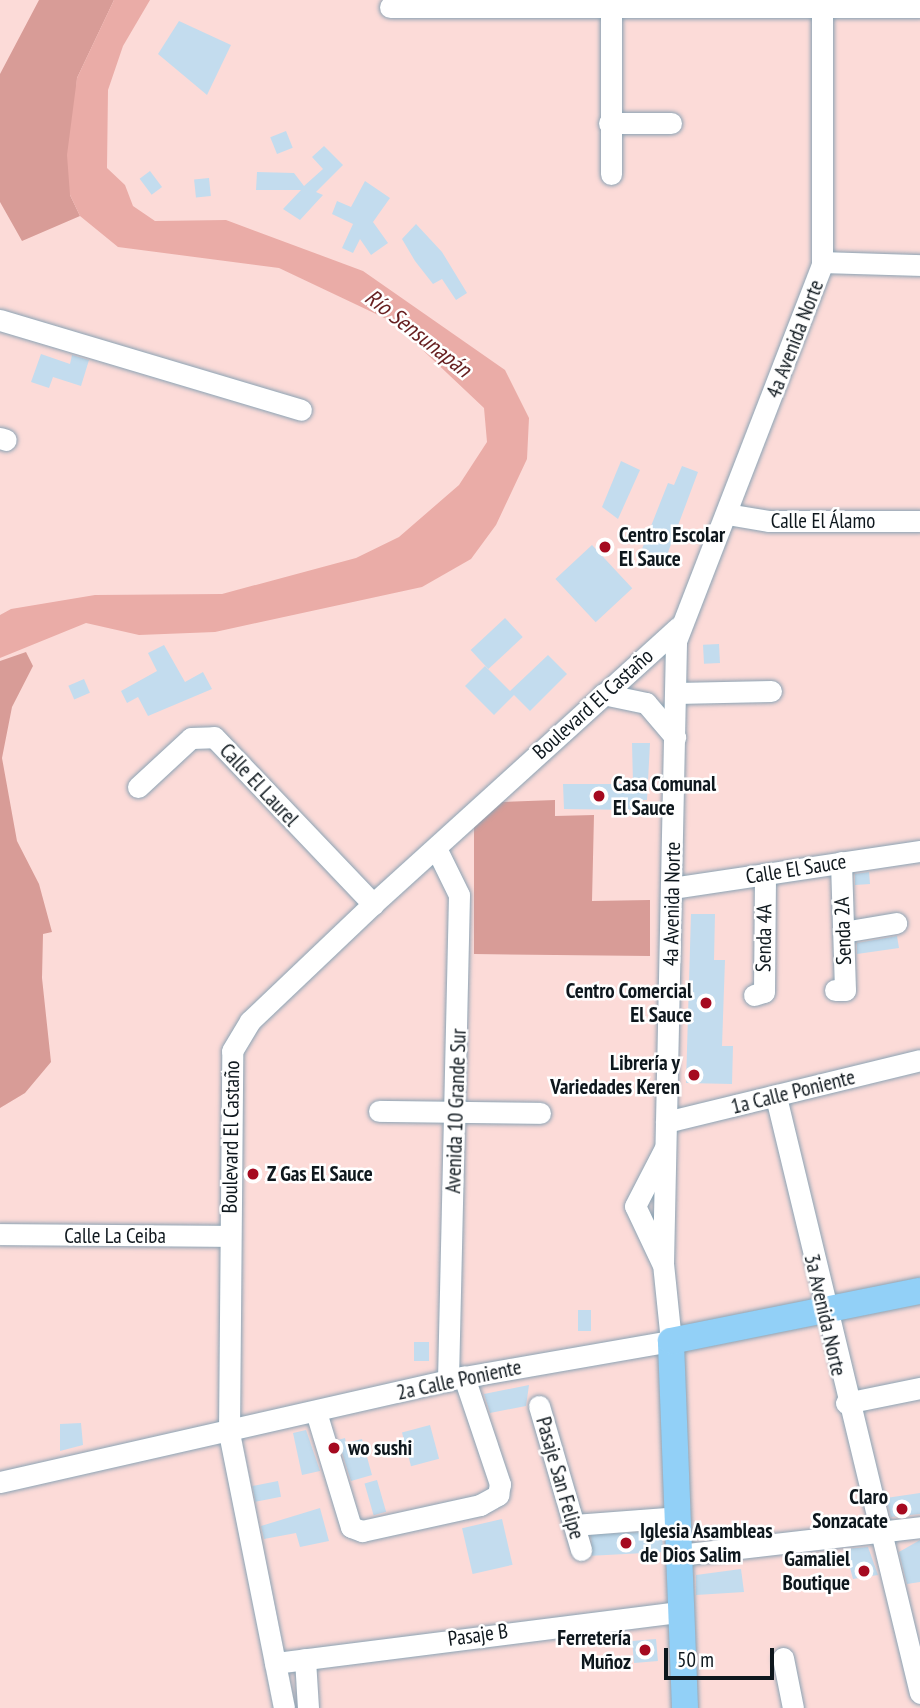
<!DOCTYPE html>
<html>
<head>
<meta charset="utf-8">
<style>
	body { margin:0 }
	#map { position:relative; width:920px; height:1708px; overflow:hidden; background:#eaf4fb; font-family:"PT Sans Narrow",sans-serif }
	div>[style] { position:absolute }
	.green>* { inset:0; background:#fcdbd8; transform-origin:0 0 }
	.forest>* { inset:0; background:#d89c97 }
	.water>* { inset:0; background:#eaaca7 }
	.building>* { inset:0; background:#c3dcee; transform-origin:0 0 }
	.roads { filter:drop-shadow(0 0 2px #8ba3b4) drop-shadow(0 0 2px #8ba3b4) }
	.minor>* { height:21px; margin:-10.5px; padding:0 10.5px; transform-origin:10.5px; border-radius:10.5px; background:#fff }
	.major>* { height:26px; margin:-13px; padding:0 13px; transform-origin:13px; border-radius:13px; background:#92d0f7 }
	.dots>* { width:19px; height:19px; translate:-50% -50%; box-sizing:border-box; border:4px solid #fff; border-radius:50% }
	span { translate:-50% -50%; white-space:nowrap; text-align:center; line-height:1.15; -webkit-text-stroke:5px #fff; paint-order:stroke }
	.street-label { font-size:21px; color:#0e171d }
	.poi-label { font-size:21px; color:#0e171d; font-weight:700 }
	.left { translate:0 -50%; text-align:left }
	.right { translate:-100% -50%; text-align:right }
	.water-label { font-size:23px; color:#671f20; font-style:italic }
	.scale { position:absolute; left:664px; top:1648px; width:110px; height:32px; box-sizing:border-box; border:4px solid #0e171d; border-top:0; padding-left:9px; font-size:21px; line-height:24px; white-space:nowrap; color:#0e171d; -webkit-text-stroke:5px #fff; paint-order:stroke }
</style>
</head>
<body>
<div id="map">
	<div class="green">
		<i style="left:0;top:0;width:920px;height:1708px"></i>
	</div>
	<div class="forest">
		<i style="clip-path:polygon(39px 0,114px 0,77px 78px,70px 195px,80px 216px,22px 241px,0 202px,0 74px)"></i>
		<i style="clip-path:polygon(26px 652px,33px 666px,12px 707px,2px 758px,17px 841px,39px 884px,52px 932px,43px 934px,42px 978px,51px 1062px,25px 1093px,0 1108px,0 661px)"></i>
		<i style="clip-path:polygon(555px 800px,555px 816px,594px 815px,592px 901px,650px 900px,650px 956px,474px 954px,474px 825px,500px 802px)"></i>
	</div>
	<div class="water">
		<i style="clip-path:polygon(114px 0,150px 0,123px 46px,108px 90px,107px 168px,125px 185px,133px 206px,155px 221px,226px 220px,363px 271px,505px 370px,529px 418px,527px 459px,496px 525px,471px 559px,422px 587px,215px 632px,139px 635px,86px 623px,0 658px,0 615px,11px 609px,95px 595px,222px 594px,356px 558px,399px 537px,459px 485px,487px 442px,484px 408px,393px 322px,279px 268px,118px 247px,80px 216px,70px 195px,67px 155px,77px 78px)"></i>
	</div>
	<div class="building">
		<i style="clip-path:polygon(179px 21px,231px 45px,207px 95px,158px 54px)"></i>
		<i style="left:286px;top:131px;width:18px;height:17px;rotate:68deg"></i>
		<i style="clip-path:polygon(324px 146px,343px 165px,316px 192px,323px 195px,300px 220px,283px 209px,301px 190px,256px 190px,257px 172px,294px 173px,304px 186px,323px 169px,312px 157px)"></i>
		<i style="left:150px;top:171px;width:20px;height:13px;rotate:53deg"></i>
		<i style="left:209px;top:178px;width:18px;height:15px;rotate:84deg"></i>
		<i style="clip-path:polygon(365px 181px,390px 198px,373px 222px,388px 243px,371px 255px,360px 239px,353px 253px,342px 248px,353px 224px,332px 214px,337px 201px,351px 207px)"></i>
		<i style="clip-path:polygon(416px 224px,442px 252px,467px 293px,456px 300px,442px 279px,433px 284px,415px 261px,402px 239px)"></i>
		<i style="clip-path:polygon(41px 354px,70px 364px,72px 355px,89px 360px,81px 386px,53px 377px,49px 388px,31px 382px)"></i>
		<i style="clip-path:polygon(621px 461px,640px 470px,618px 519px,602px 507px)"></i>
		<i style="clip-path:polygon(682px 466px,698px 472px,664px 563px,640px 554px,668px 483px,674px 485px)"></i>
		<i style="left:592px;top:545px;width:59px;height:50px;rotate:47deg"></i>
		<i style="left:505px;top:618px;width:26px;height:47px;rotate:47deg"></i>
		<i style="left:719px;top:644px;width:19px;height:16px;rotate:87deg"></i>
		<i style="clip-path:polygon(164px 645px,185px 682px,203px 672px,212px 689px,148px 716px,138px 697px,127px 703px,121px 691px,157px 671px,148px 653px)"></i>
		<i style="clip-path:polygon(548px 655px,567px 674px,530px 711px,514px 695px,494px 715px,465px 686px,485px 666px,510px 691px)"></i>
		<i style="left:84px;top:679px;width:15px;height:17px;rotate:67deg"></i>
		<i style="clip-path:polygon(632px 743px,650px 743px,647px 800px,634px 800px,635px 810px,564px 809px,563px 784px,633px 784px)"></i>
		<i style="clip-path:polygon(869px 872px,870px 884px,855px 885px,855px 874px)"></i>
		<i style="clip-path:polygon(691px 914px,715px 914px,714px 960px,725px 960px,722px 1046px,733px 1046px,732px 1084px,686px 1083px)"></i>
		<i style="clip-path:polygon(897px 936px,899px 948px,857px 954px,857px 943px)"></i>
		<i style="left:578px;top:1310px;width:13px;height:21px"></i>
		<i style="left:414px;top:1342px;width:15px;height:19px"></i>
		<i style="clip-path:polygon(529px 1385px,526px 1406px,490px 1413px,484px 1394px)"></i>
		<i style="clip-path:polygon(81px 1423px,83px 1445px,60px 1451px,60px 1424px)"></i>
		<i style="left:430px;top:1425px;width:35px;height:29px;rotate:75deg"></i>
		<i style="clip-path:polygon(306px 1430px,320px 1471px,302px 1475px,293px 1433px)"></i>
		<i style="clip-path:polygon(345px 1438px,346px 1443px,362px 1439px,372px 1475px,351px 1481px,338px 1440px)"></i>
		<i style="left:377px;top:1480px;width:33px;height:13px;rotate:74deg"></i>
		<i style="left:278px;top:1481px;width:16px;height:26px;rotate:79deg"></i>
		<i style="clip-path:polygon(920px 1493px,920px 1514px,891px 1517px,886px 1498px)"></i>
		<i style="clip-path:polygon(320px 1508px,329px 1541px,300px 1547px,296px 1533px,264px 1539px,261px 1526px)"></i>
		<i style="left:502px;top:1519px;width:47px;height:41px;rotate:77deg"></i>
		<i style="left:662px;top:1531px;width:21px;height:71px;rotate:87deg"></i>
		<i style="clip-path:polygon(920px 1540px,920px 1582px,907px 1584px,899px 1552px)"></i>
		<i style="clip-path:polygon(868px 1547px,878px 1575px,853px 1579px,845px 1549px)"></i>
		<i style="clip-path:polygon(741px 1569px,744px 1592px,696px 1595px,696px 1575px)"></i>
		<i style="left:656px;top:1639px;width:22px;height:24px;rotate:85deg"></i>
	</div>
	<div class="roads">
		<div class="minor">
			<i style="left:611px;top:0;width:174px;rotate:90deg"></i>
			<i style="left:390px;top:7px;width:530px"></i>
			<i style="left:609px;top:123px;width:62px"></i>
			<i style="left:823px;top:262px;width:97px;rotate:1.8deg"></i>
			<i style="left:0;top:320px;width:314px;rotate:16.6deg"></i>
			<i style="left:0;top:438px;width:6px;rotate:18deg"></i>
			<i style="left:727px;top:514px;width:43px;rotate:9.5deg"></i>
			<i style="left:769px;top:521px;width:151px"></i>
			<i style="left:676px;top:693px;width:95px;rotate:-1.2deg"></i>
			<i style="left:603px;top:694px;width:44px;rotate:11.8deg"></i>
			<i style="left:646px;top:703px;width:45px;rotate:49.5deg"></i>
			<i style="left:138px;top:787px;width:72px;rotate:-42.8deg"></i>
			<i style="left:191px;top:738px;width:23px;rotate:-2deg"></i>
			<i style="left:214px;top:737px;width:231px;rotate:46.4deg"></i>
			<i style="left:436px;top:848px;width:52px;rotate:63.9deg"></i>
			<i style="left:459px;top:895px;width:486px;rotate:91.3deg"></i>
			<i style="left:672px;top:888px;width:251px;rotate:-8.5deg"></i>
			<i style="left:843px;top:932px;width:54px;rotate:-9.6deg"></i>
			<i style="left:835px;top:990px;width:10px"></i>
			<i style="left:845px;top:990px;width:128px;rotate:-91.8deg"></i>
			<i style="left:754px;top:995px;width:10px;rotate:-17deg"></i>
			<i style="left:764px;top:992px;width:118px;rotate:-89.5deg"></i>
			<i style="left:776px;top:1097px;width:613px;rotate:76.42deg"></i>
			<i style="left:379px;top:1111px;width:161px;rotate:0.7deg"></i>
			<i style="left:666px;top:1122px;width:261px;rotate:-13.7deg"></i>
			<i style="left:0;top:1234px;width:230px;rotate:0.5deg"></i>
			<i style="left:662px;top:1263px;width:63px;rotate:-115.3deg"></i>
			<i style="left:635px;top:1206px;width:65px;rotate:-62.7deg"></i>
			<i style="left:846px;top:1403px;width:76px;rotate:-11.5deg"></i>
			<i style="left:539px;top:1406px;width:150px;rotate:73.7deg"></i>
			<i style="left:316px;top:1412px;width:120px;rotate:73.1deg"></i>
			<i style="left:351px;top:1527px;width:12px;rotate:20deg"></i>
			<i style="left:362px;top:1531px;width:121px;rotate:-12.4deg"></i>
			<i style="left:480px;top:1505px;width:21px;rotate:-29deg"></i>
			<i style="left:498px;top:1495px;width:11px;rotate:-80deg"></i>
			<i style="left:500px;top:1484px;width:113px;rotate:-108.6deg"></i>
			<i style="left:0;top:1482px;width:476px;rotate:-12.8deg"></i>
			<i style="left:464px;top:1377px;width:210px;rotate:-9.9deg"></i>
			<i style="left:671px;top:1341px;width:77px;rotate:-95.9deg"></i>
			<i style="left:663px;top:1264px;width:623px;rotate:-88.8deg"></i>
			<i style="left:676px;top:641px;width:404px;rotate:-68.8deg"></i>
			<i style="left:822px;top:264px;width:264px;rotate:-90deg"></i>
			<i style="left:574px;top:1525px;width:103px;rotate:-4.4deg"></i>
			<i style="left:679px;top:1555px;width:243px;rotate:-6.6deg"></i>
			<i style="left:783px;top:1658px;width:51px;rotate:78.7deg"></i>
			<i style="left:305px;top:1659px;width:49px;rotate:86.5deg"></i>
			<i style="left:275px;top:1663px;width:409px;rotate:-7.2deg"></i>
			<i style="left:284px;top:1708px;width:281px;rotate:-101.3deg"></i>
			<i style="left:229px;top:1432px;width:381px;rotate:-89.5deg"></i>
			<i style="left:232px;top:1051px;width:35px;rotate:-59deg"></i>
			<i style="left:250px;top:1021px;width:170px;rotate:-43.6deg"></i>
			<i style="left:373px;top:904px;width:412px;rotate:-42.2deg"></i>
		</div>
		<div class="major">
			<i style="left:685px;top:1708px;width:367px;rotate:-92.2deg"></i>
			<i style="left:671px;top:1341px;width:254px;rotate:-11.4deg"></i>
		</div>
	</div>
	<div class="dots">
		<i style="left:605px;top:547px;background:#a50a20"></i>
		<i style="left:599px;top:796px;background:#a50a20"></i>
		<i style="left:706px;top:1003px;background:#a50a20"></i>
		<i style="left:694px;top:1075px;background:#a50a20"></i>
		<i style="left:253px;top:1174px;background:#a50a20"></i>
		<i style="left:334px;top:1448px;background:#a50a20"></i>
		<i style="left:902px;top:1509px;background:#a50a20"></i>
		<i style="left:626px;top:1543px;background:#a50a20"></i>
		<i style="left:864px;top:1571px;background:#a50a20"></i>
		<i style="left:645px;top:1650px;background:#a50a20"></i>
	</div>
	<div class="street-label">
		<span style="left:795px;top:339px;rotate:-69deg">4a Avenida Norte</span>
		<span style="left:823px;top:521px">Calle El Álamo</span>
		<span style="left:593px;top:704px;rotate:-42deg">Boulevard El Castaño</span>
		<span style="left:259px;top:785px;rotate:47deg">Calle El Laurel</span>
		<span style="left:796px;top:869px;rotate:-9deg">Calle El Sauce</span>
		<span style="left:672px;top:904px;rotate:-89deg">4a Avenida Norte</span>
		<span style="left:843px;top:931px;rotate:-92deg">Senda 2A</span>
		<span style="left:764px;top:938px;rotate:-89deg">Senda 4A</span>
		<span style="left:793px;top:1092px;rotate:-14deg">1a Calle Poniente</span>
		<span style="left:456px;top:1111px;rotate:-88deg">Avenida 10 Grande Sur</span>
		<span style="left:231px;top:1137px;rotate:-89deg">Boulevard El Castaño</span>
		<span style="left:115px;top:1236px">Calle La Ceiba</span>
		<span style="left:825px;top:1315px;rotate:77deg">3a Avenida Norte</span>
		<span style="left:459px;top:1380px;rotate:-12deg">2a Calle Poniente</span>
		<span style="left:560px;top:1478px;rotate:74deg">Pasaje San Felipe</span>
		<span style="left:478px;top:1635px;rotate:-8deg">Pasaje B</span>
	</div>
	<div class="poi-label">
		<span class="left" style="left:619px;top:547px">Centro Escolar<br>El Sauce</span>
		<span class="left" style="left:613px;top:796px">Casa Comunal<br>El Sauce</span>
		<span class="right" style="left:692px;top:1003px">Centro Comercial<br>El Sauce</span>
		<span class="right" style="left:680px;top:1075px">Librería y<br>Variedades Keren</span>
		<span class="left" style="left:267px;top:1174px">Z Gas El Sauce</span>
		<span class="left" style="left:348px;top:1448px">wo sushi</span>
		<span class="right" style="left:888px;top:1509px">Claro<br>Sonzacate</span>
		<span class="left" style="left:640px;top:1543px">Iglesia Asambleas<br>de Dios Salim</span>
		<span class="right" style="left:850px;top:1571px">Gamaliel<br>Boutique</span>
		<span class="right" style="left:631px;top:1650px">Ferretería<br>Muñoz</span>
	</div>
	<div class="water-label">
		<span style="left:418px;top:333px;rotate:38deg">Río Sensunapán</span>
	</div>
	<div class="scale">50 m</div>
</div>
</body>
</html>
